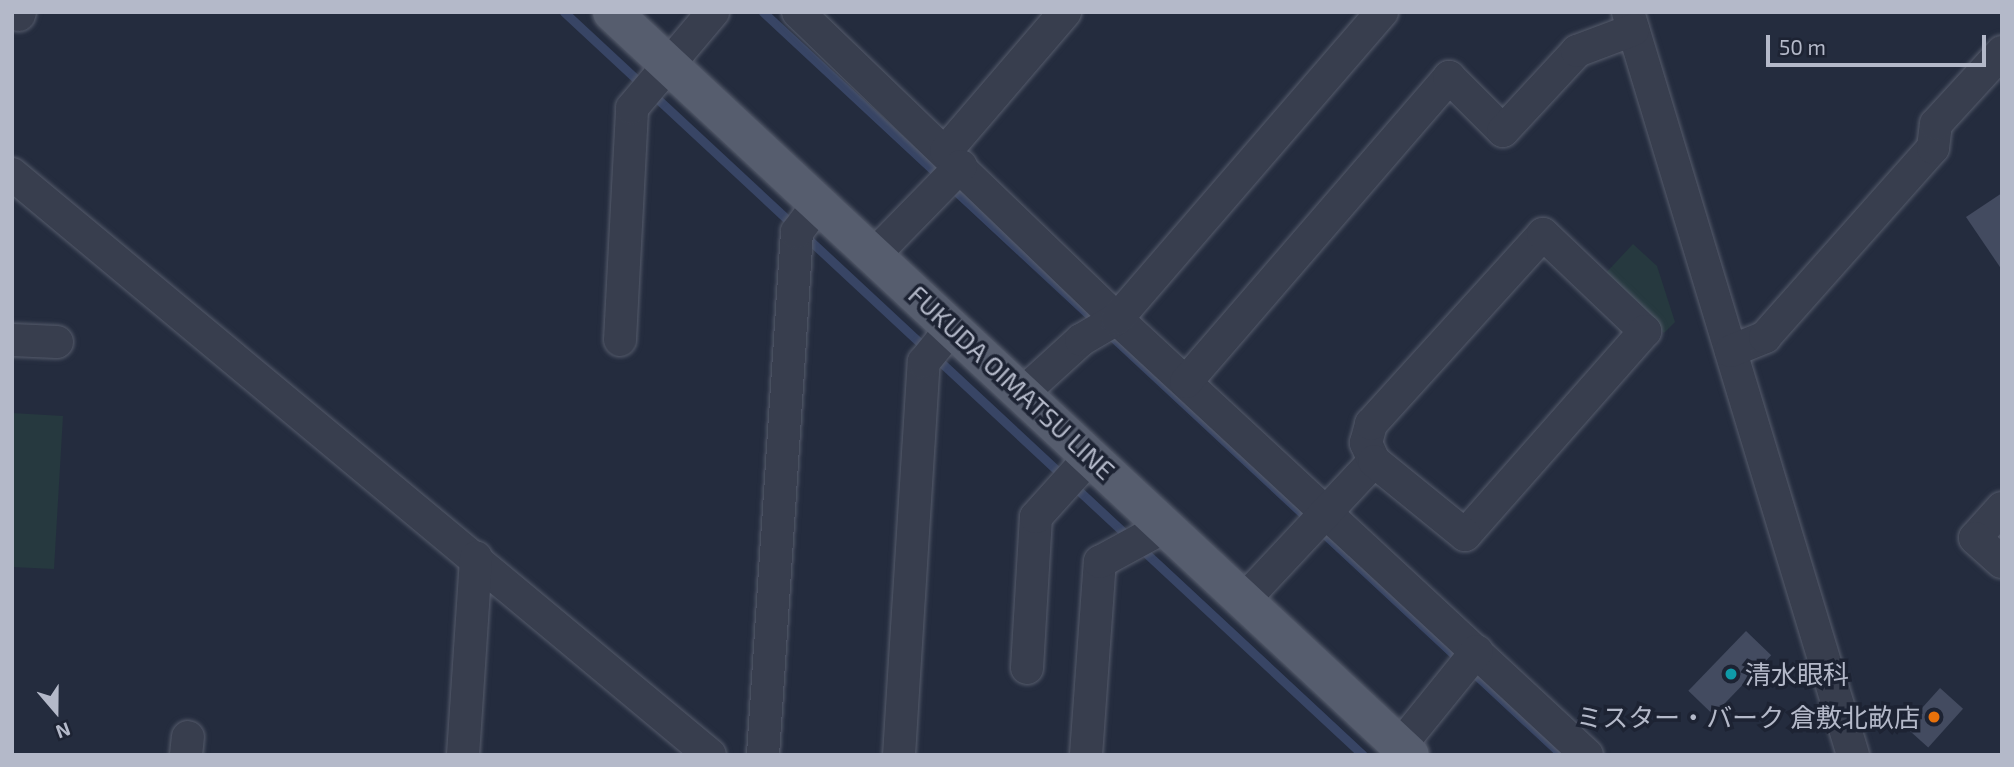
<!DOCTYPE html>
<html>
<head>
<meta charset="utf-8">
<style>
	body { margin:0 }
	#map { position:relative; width:2014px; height:767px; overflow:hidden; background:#242c3e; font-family:"Exo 2","Noto Sans JP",sans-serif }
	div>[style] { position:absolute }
	.green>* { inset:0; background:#26393f }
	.stream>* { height:9px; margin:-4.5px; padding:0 4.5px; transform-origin:4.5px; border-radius:4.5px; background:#384565 }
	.building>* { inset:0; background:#434b60; transform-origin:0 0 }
	.roads { filter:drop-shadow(0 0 2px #565c6c) drop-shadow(0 0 2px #565c6c) }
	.minor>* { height:32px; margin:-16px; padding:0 16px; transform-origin:16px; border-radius:16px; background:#383e4e }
	.major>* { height:38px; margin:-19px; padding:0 19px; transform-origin:19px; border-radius:19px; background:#565d6e }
	.dots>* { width:19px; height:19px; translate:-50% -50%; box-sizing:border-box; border:4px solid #1d2333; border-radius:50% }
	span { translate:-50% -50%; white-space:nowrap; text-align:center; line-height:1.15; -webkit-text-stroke:7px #1d2333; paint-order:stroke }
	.street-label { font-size:26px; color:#b4b9c9 }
	.poi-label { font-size:26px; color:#b4b9c9 }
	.left { translate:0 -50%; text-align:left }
	.right { translate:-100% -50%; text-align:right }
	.frame { position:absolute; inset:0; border:14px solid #b4b9c9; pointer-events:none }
	.north { position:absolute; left:21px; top:676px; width:70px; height:70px; -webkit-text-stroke:5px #1d2333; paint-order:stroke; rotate:160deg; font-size:19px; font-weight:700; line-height:28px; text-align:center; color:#b4b9c9 }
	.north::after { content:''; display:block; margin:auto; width:24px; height:32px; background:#b4b9c9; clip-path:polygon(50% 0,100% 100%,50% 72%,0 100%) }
	.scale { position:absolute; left:1766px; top:35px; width:220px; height:32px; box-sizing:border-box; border:4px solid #b4b9c9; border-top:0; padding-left:9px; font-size:21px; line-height:24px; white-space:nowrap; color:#b4b9c9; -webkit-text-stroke:5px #1d2333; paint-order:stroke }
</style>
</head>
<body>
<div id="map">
	<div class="green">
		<i style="clip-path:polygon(1633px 244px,1657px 266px,1675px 322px,1664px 333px,1603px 276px)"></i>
		<i style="clip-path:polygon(12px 413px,63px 416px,54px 569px,12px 567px)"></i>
	</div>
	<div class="stream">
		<i style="left:564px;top:12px;width:316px;rotate:42.9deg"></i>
		<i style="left:763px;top:12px;width:456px;rotate:42.9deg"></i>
		<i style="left:805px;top:236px;width:762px;rotate:42.93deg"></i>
		<i style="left:1107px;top:332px;width:621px;rotate:42.91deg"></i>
	</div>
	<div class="building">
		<i style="clip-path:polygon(2002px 193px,2002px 270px,1966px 217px)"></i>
		<i style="left:1746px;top:631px;width:35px;height:83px;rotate:44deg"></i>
		<i style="left:1940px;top:688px;width:31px;height:52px;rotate:42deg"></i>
	</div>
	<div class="roads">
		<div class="minor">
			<i style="left:798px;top:12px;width:443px;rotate:43.9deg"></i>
			<i style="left:1117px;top:319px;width:641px;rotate:42.85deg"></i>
			<i style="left:1628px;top:12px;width:776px;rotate:73.15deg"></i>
			<i style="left:19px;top:15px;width:3px;rotate:-72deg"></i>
			<i style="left:946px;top:151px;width:183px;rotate:-49.4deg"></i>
			<i style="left:12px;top:174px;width:908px;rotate:39.77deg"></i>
			<i style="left:875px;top:254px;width:123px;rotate:-45.7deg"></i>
			<i style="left:12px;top:340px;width:45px;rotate:2.5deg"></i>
			<i style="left:620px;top:340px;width:232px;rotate:-87deg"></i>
			<i style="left:632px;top:108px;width:126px;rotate:-49.8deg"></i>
			<i style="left:1731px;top:351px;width:37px;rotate:-22deg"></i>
			<i style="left:1765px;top:337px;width:253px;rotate:-48.4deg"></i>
			<i style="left:1933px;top:148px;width:24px;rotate:-83deg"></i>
			<i style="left:1936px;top:124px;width:98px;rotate:-47.5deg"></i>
			<i style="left:1186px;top:382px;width:403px;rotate:-49.2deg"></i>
			<i style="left:1449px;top:77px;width:76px;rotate:45deg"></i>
			<i style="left:1503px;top:131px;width:109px;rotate:-47.2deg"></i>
			<i style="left:1577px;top:51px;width:60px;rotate:-20.6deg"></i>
			<i style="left:1024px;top:392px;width:77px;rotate:-42.4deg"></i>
			<i style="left:1081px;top:340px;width:42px;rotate:-30.3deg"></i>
			<i style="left:1117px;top:319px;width:406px;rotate:-49.2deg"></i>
			<i style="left:2002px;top:508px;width:40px;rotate:132deg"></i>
			<i style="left:1975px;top:538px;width:36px;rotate:42deg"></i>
			<i style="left:1244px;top:600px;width:190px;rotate:-46.9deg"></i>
			<i style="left:1374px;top:461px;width:20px;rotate:-114deg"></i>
			<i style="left:1366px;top:443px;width:20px;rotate:-75deg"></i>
			<i style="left:1371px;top:424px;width:256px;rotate:-47.8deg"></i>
			<i style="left:1543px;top:234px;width:141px;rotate:43.6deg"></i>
			<i style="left:1645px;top:331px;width:272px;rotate:131.4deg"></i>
			<i style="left:1465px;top:535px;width:117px;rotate:-140.9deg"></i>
			<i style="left:1027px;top:668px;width:151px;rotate:-86.6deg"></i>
			<i style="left:1036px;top:517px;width:82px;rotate:-48deg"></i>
			<i style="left:1400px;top:746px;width:122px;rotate:-51deg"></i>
			<i style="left:186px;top:755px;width:18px;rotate:-84deg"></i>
			<i style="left:463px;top:755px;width:198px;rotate:-86.2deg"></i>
			<i style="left:763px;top:755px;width:524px;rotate:-86.28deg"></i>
			<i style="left:797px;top:232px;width:36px;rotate:-53deg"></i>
			<i style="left:899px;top:755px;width:394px;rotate:-86.4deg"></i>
			<i style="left:924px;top:362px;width:46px;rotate:-51.1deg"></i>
			<i style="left:1086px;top:755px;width:194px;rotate:-85.9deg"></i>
			<i style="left:1100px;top:562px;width:75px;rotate:-28.6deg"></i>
		</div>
		<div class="major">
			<i style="left:612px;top:12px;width:1090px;rotate:42.96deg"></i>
		</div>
	</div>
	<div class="dots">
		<i style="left:1731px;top:674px;background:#0f9aa8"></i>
		<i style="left:1934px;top:717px;background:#e8710a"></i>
	</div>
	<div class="street-label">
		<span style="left:1012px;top:382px;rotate:43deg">FUKUDA OIMATSU LINE</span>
	</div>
	<div class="poi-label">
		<span class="left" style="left:1745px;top:674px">清水眼科</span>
		<span class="right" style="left:1920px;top:717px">ミスター・バーク 倉敷北畝店</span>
	</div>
	<div class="frame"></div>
	<div class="north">N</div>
	<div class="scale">50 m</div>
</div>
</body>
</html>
